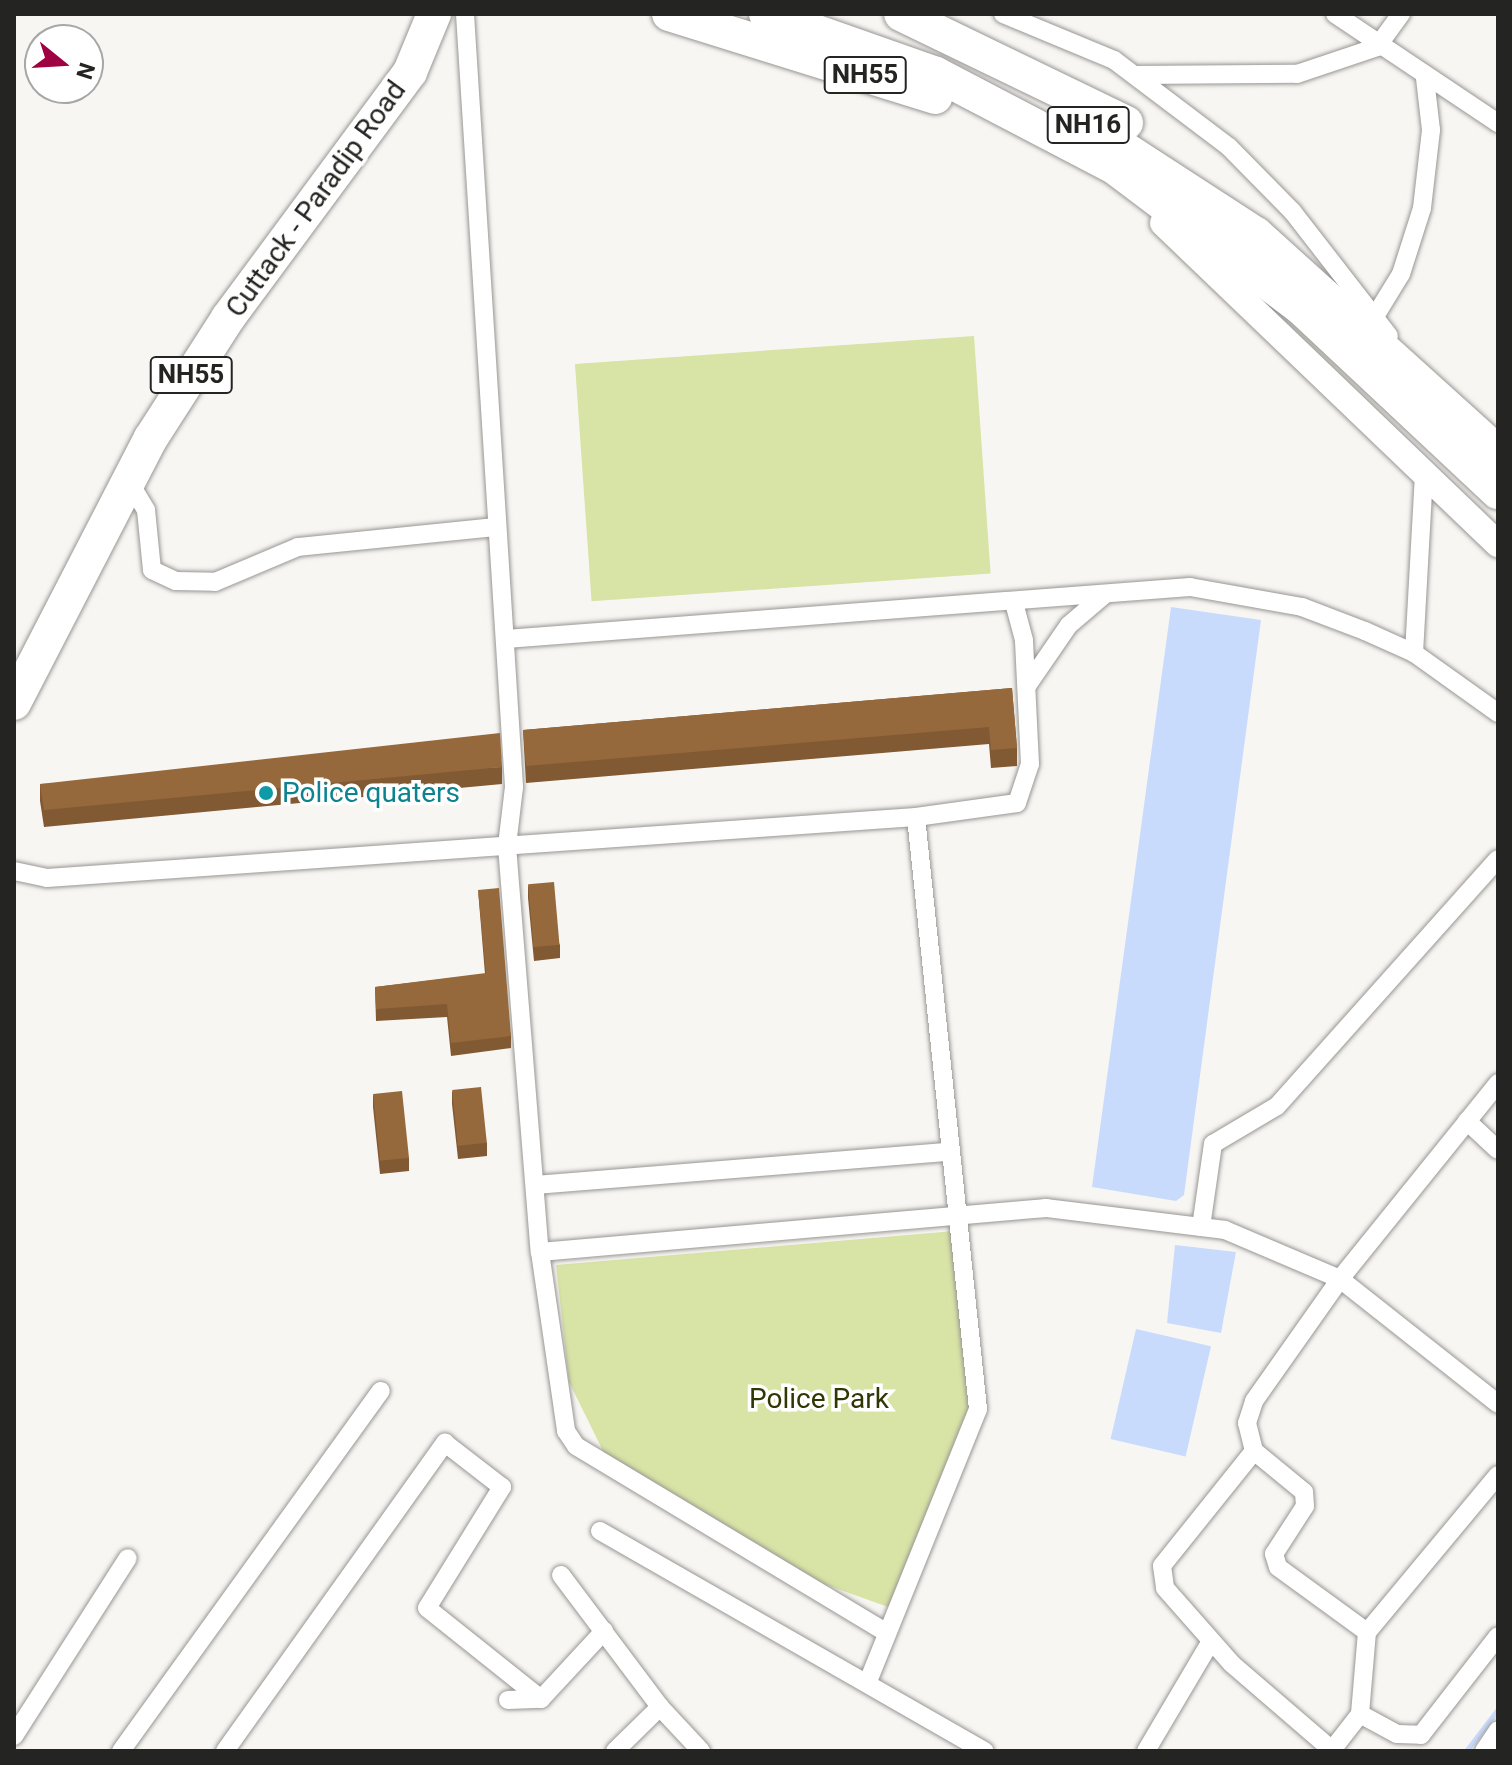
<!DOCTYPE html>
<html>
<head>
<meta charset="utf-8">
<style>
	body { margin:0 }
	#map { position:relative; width:1512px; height:1765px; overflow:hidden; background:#f8f6f3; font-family:Roboto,sans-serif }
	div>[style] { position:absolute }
	.green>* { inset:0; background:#d8e3a6; transform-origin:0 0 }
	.water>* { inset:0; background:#c9dbfd; transform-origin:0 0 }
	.stream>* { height:5px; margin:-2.5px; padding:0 2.5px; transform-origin:2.5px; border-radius:2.5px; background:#c9dbfd }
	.roads { filter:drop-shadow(0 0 2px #989693) drop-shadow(0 0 2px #989693) }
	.street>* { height:18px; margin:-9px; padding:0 9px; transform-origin:9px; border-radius:9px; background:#fff }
	.secondary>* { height:26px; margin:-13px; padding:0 13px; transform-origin:13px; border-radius:13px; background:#fff }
	.highway>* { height:34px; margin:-17px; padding:0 17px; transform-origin:17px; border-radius:17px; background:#fff }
	.wall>* { inset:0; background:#815a34 }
	.building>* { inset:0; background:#96693c; transform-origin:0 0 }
	.dots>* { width:22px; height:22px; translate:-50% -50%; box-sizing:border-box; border:4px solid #fff; border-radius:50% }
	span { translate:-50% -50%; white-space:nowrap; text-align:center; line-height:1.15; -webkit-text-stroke:7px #fff; paint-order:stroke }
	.shield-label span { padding:2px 6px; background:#fff; border:2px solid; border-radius:6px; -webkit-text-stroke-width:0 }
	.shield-label { font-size:26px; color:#242422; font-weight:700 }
	.street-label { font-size:28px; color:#242422 }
	.culture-label { font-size:28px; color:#0d838f }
	.left { translate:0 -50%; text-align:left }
	.park-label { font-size:28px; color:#303604 }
	.frame { position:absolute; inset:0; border:16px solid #242422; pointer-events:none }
	.north { position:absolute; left:24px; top:24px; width:80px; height:80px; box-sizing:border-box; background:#fff; border:2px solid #a7a7a7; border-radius:50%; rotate:108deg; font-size:22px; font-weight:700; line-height:32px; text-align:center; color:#242422 }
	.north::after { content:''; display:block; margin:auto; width:28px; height:36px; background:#9f0142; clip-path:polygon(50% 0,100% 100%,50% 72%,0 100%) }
</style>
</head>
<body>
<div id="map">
	<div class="green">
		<i style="left:974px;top:336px;width:238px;height:400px;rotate:86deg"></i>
		<i style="clip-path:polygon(966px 1230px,978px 1406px,891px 1608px,818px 1582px,608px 1461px,569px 1382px,556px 1265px)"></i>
	</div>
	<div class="water">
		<i style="clip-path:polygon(1171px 607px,1261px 620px,1184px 1195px,1176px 1201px,1092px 1187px)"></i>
		<i style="clip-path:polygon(1175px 1245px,1236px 1252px,1221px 1333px,1167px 1323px)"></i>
		<i style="left:1136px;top:1329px;width:77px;height:113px;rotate:13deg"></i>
	</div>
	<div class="stream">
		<i style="left:1466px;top:1751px;width:53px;rotate:-52.7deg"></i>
	</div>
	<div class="roads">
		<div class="street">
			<i style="left:465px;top:14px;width:775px;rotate:86.37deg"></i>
			<i style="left:514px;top:787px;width:59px;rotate:96.8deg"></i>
			<i style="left:507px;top:846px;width:407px;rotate:85.4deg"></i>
			<i style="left:540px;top:1252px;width:181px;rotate:81.7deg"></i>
			<i style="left:566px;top:1431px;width:18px;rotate:56deg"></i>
			<i style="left:576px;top:1446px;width:363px;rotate:31deg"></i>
			<i style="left:1003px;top:14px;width:120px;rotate:22.5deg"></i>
			<i style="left:1114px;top:60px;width:144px;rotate:37.1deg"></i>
			<i style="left:1229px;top:147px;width:90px;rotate:45.5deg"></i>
			<i style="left:1292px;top:211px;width:158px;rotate:52.2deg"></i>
			<i style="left:1335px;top:14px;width:196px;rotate:33.8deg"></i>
			<i style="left:1135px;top:75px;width:162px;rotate:-0.4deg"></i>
			<i style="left:1297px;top:74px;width:84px;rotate:-18.6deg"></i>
			<i style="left:1377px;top:47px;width:41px;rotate:-54deg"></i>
			<i style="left:1374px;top:318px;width:52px;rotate:-58.5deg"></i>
			<i style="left:1401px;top:274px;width:69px;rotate:-72.3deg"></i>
			<i style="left:1422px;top:208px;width:79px;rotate:-83.4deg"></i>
			<i style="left:1431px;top:130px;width:52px;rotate:-96.6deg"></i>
			<i style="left:128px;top:480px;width:35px;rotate:59deg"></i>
			<i style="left:146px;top:510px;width:60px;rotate:84.3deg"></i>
			<i style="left:152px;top:570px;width:26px;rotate:25deg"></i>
			<i style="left:176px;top:581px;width:39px;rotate:1deg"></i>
			<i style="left:215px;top:582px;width:90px;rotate:-22.9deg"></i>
			<i style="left:298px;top:547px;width:197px;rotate:-5.8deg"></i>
			<i style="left:506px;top:639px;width:686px;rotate:-4.35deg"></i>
			<i style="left:1190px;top:587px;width:114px;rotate:10.1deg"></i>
			<i style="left:1302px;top:607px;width:67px;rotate:20.9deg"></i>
			<i style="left:1365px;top:631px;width:54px;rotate:24.2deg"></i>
			<i style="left:1414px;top:653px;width:103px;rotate:35.5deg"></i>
			<i style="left:1414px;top:653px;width:181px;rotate:-86.8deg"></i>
			<i style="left:1027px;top:686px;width:74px;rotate:-55.5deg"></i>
			<i style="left:1069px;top:625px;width:46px;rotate:-40.6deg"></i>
			<i style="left:14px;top:871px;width:34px;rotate:12deg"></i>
			<i style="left:47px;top:878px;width:871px;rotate:-4.02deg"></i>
			<i style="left:916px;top:817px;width:102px;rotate:-7.9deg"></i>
			<i style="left:1017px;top:803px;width:41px;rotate:-71.6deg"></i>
			<i style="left:1030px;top:764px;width:124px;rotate:-92.8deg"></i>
			<i style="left:1024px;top:640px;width:38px;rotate:-105deg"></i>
			<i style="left:1467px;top:1121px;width:42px;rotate:43.1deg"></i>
			<i style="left:535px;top:1185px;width:415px;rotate:-4.6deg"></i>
			<i style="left:1201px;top:1227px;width:84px;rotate:-81.8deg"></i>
			<i style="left:1213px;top:1144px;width:74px;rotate:-30.7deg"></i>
			<i style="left:1277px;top:1106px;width:331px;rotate:-48.2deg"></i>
			<i style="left:540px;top:1252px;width:508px;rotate:-4.97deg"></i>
			<i style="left:1046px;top:1208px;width:180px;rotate:7deg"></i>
			<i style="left:1225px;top:1230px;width:125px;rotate:23.1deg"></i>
			<i style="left:1340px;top:1279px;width:201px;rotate:38.3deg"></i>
			<i style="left:1254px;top:1451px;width:147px;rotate:128.7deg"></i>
			<i style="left:1162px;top:1566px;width:22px;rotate:82deg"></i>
			<i style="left:1165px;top:1588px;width:101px;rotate:48.6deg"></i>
			<i style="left:1232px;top:1664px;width:132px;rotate:40.7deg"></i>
			<i style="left:1332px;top:1750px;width:46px;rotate:-52.1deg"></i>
			<i style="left:1498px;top:1475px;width:204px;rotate:129.8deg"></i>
			<i style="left:1367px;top:1632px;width:82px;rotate:94.9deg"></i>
			<i style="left:1360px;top:1714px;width:42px;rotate:28.4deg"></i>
			<i style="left:1397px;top:1734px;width:24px;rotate:2deg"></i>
			<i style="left:1421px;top:1735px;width:125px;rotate:-52.1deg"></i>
			<i style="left:600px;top:1531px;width:443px;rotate:29.8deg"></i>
			<i style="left:561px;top:1575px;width:165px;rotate:53.1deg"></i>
			<i style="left:1367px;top:1632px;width:110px;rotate:-143.9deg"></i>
			<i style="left:1278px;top:1567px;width:14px;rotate:-107deg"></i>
			<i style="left:1274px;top:1554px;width:57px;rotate:-57.1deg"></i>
			<i style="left:1305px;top:1506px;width:14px;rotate:-94deg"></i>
			<i style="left:1304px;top:1492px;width:65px;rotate:-140.6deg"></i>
			<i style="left:1254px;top:1451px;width:29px;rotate:-104deg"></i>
			<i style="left:1247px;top:1423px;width:23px;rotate:-72deg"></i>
			<i style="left:1254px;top:1401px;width:149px;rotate:-54.8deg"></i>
			<i style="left:1340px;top:1279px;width:252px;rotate:-51.1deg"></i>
			<i style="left:869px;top:1679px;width:291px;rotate:-68deg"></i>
			<i style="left:978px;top:1409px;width:595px;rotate:-95.98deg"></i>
			<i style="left:508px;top:1700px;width:33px;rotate:-2deg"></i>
			<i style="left:541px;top:1699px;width:93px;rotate:-47.2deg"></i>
			<i style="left:14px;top:1736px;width:211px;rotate:-57.4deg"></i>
			<i style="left:121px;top:1751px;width:444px;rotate:-54.2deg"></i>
			<i style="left:225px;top:1751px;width:379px;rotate:-54.5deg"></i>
			<i style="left:445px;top:1443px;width:72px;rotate:37.7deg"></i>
			<i style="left:502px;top:1487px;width:142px;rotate:121.8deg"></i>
			<i style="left:427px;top:1608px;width:146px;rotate:38.6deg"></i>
			<i style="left:615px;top:1751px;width:63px;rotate:-44.4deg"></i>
			<i style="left:660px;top:1707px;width:60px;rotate:47deg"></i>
			<i style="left:1146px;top:1751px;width:128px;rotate:-59.4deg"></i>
			<i style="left:1484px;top:1751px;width:25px;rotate:-56deg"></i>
		</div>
		<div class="secondary">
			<i style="left:1163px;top:223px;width:464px;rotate:43.8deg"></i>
		</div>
		<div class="highway">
			<i style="left:669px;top:14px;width:279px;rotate:17.3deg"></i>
			<i style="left:766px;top:14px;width:180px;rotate:19.4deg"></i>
			<i style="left:936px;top:74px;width:201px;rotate:27.6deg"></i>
			<i style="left:1114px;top:167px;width:233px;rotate:37deg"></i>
			<i style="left:1300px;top:307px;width:271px;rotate:43.1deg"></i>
			<i style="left:901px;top:14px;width:250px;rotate:25.8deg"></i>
			<i style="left:1088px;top:125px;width:200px;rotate:33deg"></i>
			<i style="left:1256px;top:234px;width:326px;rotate:42.1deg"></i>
			<i style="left:14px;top:703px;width:298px;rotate:-62.7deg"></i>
			<i style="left:151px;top:438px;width:143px;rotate:-57.3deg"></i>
			<i style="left:228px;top:318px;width:306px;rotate:-53.5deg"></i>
			<i style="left:410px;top:72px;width:63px;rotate:-67.5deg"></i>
		</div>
	</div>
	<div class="wall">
		<i style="clip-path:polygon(1012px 688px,1017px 748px,1017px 766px,991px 768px,989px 744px,526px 783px,523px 730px)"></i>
		<i style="clip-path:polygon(502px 767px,502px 784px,44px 827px,40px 801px,40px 784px)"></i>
		<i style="clip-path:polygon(528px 885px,560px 945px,560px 958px,534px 961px,528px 898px)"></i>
		<i style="clip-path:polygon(478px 890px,511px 1036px,511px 1048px,451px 1056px,447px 1017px,376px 1021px,375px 987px,485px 974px)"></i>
		<i style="clip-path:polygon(452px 1091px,487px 1143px,487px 1156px,458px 1159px,452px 1104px)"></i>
		<i style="clip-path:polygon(373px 1094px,409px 1158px,409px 1171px,380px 1174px,373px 1107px)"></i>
	</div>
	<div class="building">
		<i style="clip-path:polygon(1012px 688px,1017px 748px,991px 750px,989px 727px,526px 766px,523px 730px)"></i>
		<i style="clip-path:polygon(500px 733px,502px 767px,44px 810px,40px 784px)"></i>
		<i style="left:554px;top:882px;width:63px;height:26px;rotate:85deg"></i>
		<i style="clip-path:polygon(499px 888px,511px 1036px,451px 1043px,447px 1004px,376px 1009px,375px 987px,486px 973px,478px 890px)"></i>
		<i style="left:481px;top:1087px;width:56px;height:29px;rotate:84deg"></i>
		<i style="left:402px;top:1091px;width:67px;height:29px;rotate:84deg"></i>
	</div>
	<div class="dots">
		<i style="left:266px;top:793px;background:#0f9aa8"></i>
	</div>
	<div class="shield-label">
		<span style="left:865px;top:75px">NH55</span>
		<span style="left:1088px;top:125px">NH16</span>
		<span style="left:191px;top:375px">NH55</span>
	</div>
	<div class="street-label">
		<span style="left:316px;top:199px;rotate:-54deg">Cuttack - Paradip Road</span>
	</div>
	<div class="culture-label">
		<span class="left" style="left:282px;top:793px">Police quaters</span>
	</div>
	<div class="park-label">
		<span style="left:819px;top:1399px">Police Park</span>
	</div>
	<div class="frame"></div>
	<div class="north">N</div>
</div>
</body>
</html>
